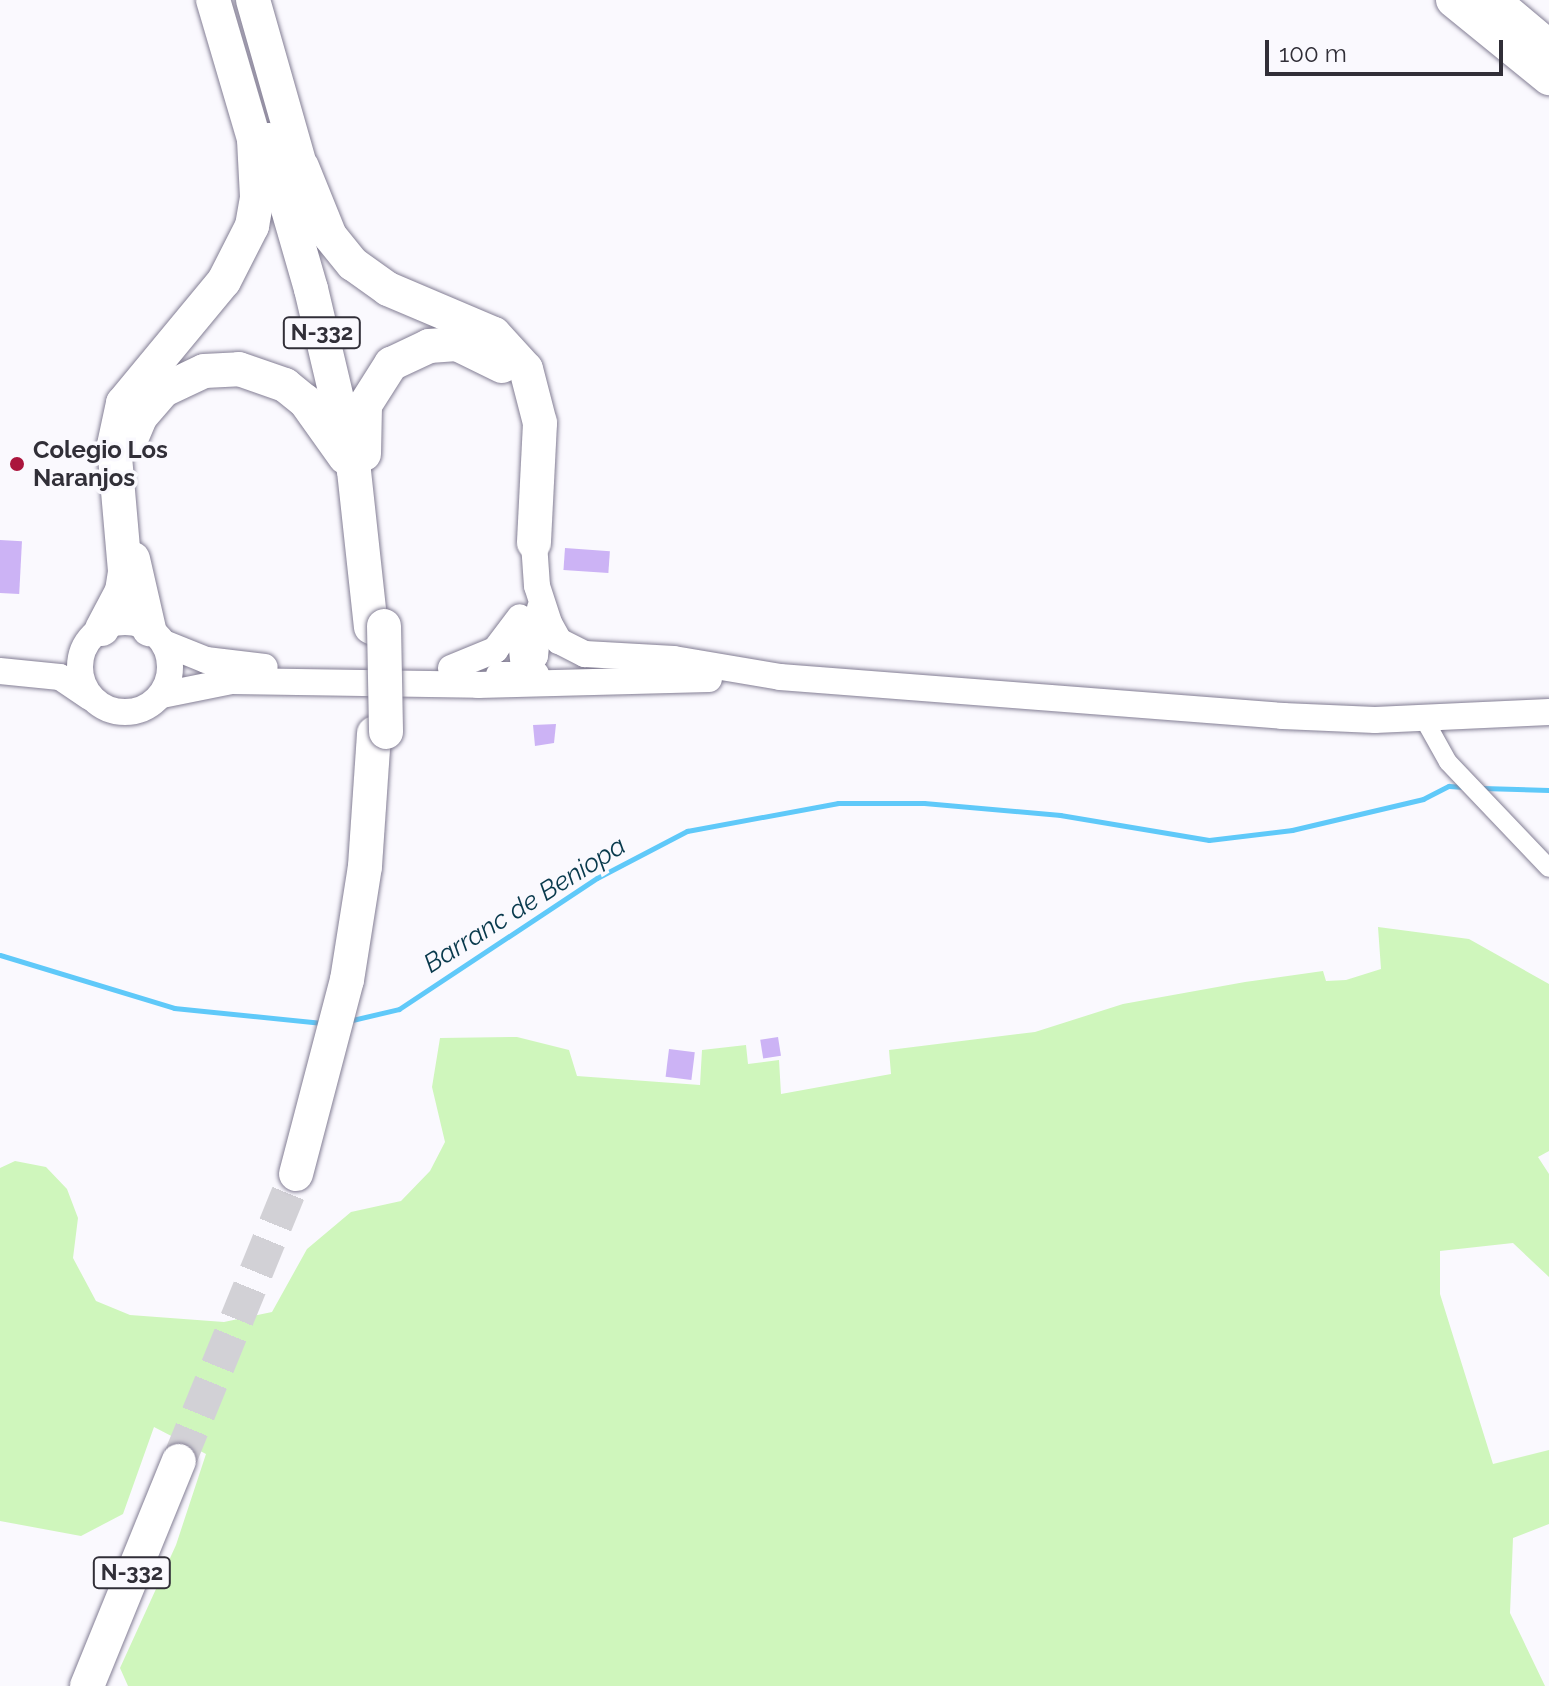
<!DOCTYPE html>
<html>
<head>
<meta charset="utf-8">
<style>
	body { margin:0 }
	#map { position:relative; width:1549px; height:1686px; overflow:hidden; background:#faf9fe; font-family:Raleway,sans-serif }
	div>[style] { position:absolute }
	.green>* { inset:0; background:#cff6bc }
	.stream>* { height:5px; margin:-2.5px; padding:0 2.5px; transform-origin:2.5px; border-radius:2.5px; background:#5fc9f9 }
	.building>* { inset:0; background:#ccb3f5; transform-origin:0 0 }
	.highway-tunnel>* { height:34px; margin-top:-17px; transform-origin:0; background:repeating-linear-gradient(90deg,#d2d1d6 0 34px,transparent 0 51px) }
	.roads { filter:drop-shadow(0 0 2px #837e94) drop-shadow(0 0 2px #837e94) }
	.street>* { height:18px; margin:-9px; padding:0 9px; transform-origin:9px; border-radius:9px; background:#fff }
	.secondary>* { height:26px; margin:-13px; padding:0 13px; transform-origin:13px; border-radius:13px; background:#fff }
	.secondary>.ring { margin:-13px; padding:0; box-sizing:content-box; background:none; border:26px solid #fff; border-radius:50% }
	.highway>* { height:34px; margin:-17px; padding:0 17px; transform-origin:17px; border-radius:17px; background:#fff }
	.bridges { filter:drop-shadow(0 0 2px #837e94) drop-shadow(0 0 2px #837e94) }
	.highway-bridge>* { height:34px; margin:-17px; padding:0 17px; transform-origin:17px; border-radius:17px; background:#fff }
	.dots>* { width:22px; height:22px; translate:-50% -50%; box-sizing:border-box; border:4px solid #faf9fe; border-radius:50% }
	span { translate:-50% -50%; white-space:nowrap; text-align:center; line-height:1.15; -webkit-text-stroke:7px #faf9fe; paint-order:stroke }
	.shield-label span { padding:2px 6px; background:#faf9fe; border:2px solid; border-radius:6px; -webkit-text-stroke-width:0 }
	.shield-label { font-size:22px; color:#312f38; font-weight:700 }
	.poi-label { font-size:24px; color:#312f38; font-weight:700 }
	.left { translate:0 -50%; text-align:left }
	.water-label { font-size:26px; color:#08394c; font-style:italic }
	.scale { position:absolute; left:1265px; top:40px; width:238px; height:36px; box-sizing:border-box; border:4px solid #312f38; border-top:0; padding-left:10px; font-size:24px; line-height:28px; white-space:nowrap; color:#312f38; -webkit-text-stroke:6px #faf9fe; paint-order:stroke }
</style>
</head>
<body>
<div id="map">
	<div class="green">
		<i style="clip-path:polygon(1378px 927px,1469px 939px,1549px 984px,1549px 1151px,1538px 1157px,1549px 1174px,1549px 1277px,1513px 1243px,1440px 1251px,1440px 1294px,1493px 1464px,1549px 1450px,1549px 1524px,1513px 1538px,1510px 1613px,1545px 1686px,128px 1686px,120px 1668px,176px 1545px,206px 1454px,154px 1427px,123px 1514px,81px 1536px,0 1521px,0 1168px,15px 1161px,46px 1167px,67px 1189px,78px 1218px,73px 1258px,96px 1301px,130px 1315px,224px 1322px,272px 1312px,307px 1249px,351px 1212px,401px 1201px,430px 1171px,445px 1142px,432px 1087px,440px 1038px,517px 1037px,569px 1050px,577px 1076px,700px 1085px,702px 1050px,746px 1045px,748px 1064px,779px 1060px,781px 1094px,891px 1074px,889px 1050px,1035px 1032px,1123px 1004px,1245px 982px,1323px 971px,1326px 981px,1346px 980px,1381px 969px)"></i>
	</div>
	<div class="stream">
		<i style="left:1482px;top:788px;width:67px;rotate:1.7deg"></i>
		<i style="left:0;top:955px;width:182px;rotate:16.9deg"></i>
		<i style="left:174px;top:1008px;width:149px;rotate:5.8deg"></i>
		<i style="left:348px;top:1021px;width:52px;rotate:-13.2deg"></i>
		<i style="left:399px;top:1009px;width:237px;rotate:-33.5deg"></i>
		<i style="left:597px;top:878px;width:102px;rotate:-27.6deg"></i>
		<i style="left:687px;top:831px;width:154px;rotate:-10.5deg"></i>
		<i style="left:838px;top:803px;width:86px"></i>
		<i style="left:924px;top:803px;width:137px;rotate:5deg"></i>
		<i style="left:1060px;top:815px;width:151px;rotate:9.5deg"></i>
		<i style="left:1209px;top:840px;width:84px;rotate:-6.9deg"></i>
		<i style="left:1292px;top:830px;width:135px;rotate:-13.3deg"></i>
		<i style="left:1423px;top:799px;width:29px;rotate:-27deg"></i>
		<i style="left:1449px;top:786px;width:15px;rotate:4deg"></i>
	</div>
	<div class="building">
		<i style="left:0;top:540px;width:22px;height:53px;rotate:3deg"></i>
		<i style="left:565px;top:548px;width:45px;height:22px;rotate:4deg"></i>
		<i style="clip-path:polygon(556px 724px,554px 743px,535px 746px,533px 725px)"></i>
		<i style="left:778px;top:1037px;width:19px;height:18px;rotate:81deg"></i>
		<i style="left:669px;top:1049px;width:26px;height:28px;rotate:7deg"></i>
	</div>
	<div class="highway-tunnel">
		<i style="left:179px;top:1461px;width:310px;rotate:-67.8deg"></i>
	</div>
	<div class="roads">
		<div class="street">
			<i style="left:1424px;top:719px;width:49px;rotate:60.8deg"></i>
			<i style="left:1448px;top:762px;width:146px;rotate:46.4deg"></i>
		</div>
		<div class="secondary">
			<i style="left:534px;top:543px;width:43px;rotate:86deg"></i>
			<i style="left:537px;top:586px;width:39px;rotate:72deg"></i>
			<i style="left:549px;top:623px;width:21px;rotate:61deg"></i>
			<i style="left:559px;top:641px;width:29px;rotate:27deg"></i>
			<i style="left:585px;top:654px;width:89px;rotate:3.2deg"></i>
			<i style="left:674px;top:659px;width:108px;rotate:9.6deg"></i>
			<i style="left:780px;top:677px;width:505px;rotate:4.43deg"></i>
			<i style="left:1283px;top:716px;width:92px;rotate:2.5deg"></i>
			<i style="left:1375px;top:720px;width:174px;rotate:-2.6deg"></i>
			<i style="left:519px;top:621px;width:37px;rotate:84deg"></i>
			<i style="left:523px;top:658px;width:21px;rotate:51deg"></i>
			<i class="ring" style="left:80px;top:622px;width:64px;height:64px"></i>
			<i style="left:164px;top:643px;width:45px;rotate:22deg"></i>
			<i style="left:206px;top:660px;width:59px;rotate:6.8deg"></i>
			<i style="left:451px;top:668px;width:48px;rotate:-22.2deg"></i>
			<i style="left:495px;top:650px;width:41px;rotate:-52.9deg"></i>
			<i style="left:0;top:671px;width:60px;rotate:5.7deg"></i>
			<i style="left:60px;top:677px;width:36px;rotate:34deg"></i>
			<i style="left:499px;top:675px;width:18px"></i>
			<i style="left:517px;top:675px;width:26px;rotate:-47deg"></i>
			<i style="left:535px;top:656px;width:48px;rotate:-84.1deg"></i>
			<i style="left:162px;top:695px;width:71px;rotate:-11.3deg"></i>
			<i style="left:232px;top:681px;width:246px;rotate:0.9deg"></i>
			<i style="left:478px;top:685px;width:231px;rotate:-1.5deg"></i>
		</div>
		<div class="highway">
			<i style="left:253px;top:0;width:193px;rotate:74.1deg"></i>
			<i style="left:1453px;top:0;width:124px;rotate:39.1deg"></i>
			<i style="left:1493px;top:0;width:73px;rotate:40deg"></i>
			<i style="left:268px;top:140px;width:155px;rotate:73.9deg"></i>
			<i style="left:311px;top:289px;width:187px;rotate:76.7deg"></i>
			<i style="left:354px;top:471px;width:157px;rotate:83.8deg"></i>
			<i style="left:302px;top:167px;width:74px;rotate:67.9deg"></i>
			<i style="left:330px;top:236px;width:36px;rotate:51deg"></i>
			<i style="left:353px;top:264px;width:43px;rotate:35.5deg"></i>
			<i style="left:388px;top:289px;width:115px;rotate:23deg"></i>
			<i style="left:494px;top:334px;width:47px;rotate:47.6deg"></i>
			<i style="left:526px;top:369px;width:56px;rotate:75.5deg"></i>
			<i style="left:540px;top:423px;width:120px;rotate:92.9deg"></i>
			<i style="left:131px;top:439px;width:25px;rotate:-67deg"></i>
			<i style="left:141px;top:416px;width:35px;rotate:-49deg"></i>
			<i style="left:164px;top:390px;width:44px;rotate:-25.4deg"></i>
			<i style="left:204px;top:371px;width:35px;rotate:-3deg"></i>
			<i style="left:239px;top:369px;width:49px;rotate:19.2deg"></i>
			<i style="left:285px;top:385px;width:26px;rotate:39deg"></i>
			<i style="left:305px;top:401px;width:69px;rotate:54.5deg"></i>
			<i style="left:364px;top:454px;width:49px;rotate:-88.8deg"></i>
			<i style="left:365px;top:405px;width:49px;rotate:-57.6deg"></i>
			<i style="left:391px;top:364px;width:42px;rotate:-25.3deg"></i>
			<i style="left:429px;top:346px;width:28px;rotate:-4deg"></i>
			<i style="left:457px;top:344px;width:50px;rotate:26.1deg"></i>
			<i style="left:133px;top:559px;width:72px;rotate:77.1deg"></i>
			<i style="left:102px;top:629px;width:43px;rotate:-62.2deg"></i>
			<i style="left:122px;top:591px;width:20px;rotate:-81deg"></i>
			<i style="left:125px;top:571px;width:126px;rotate:-95deg"></i>
			<i style="left:114px;top:445px;width:43px;rotate:-77.9deg"></i>
			<i style="left:123px;top:403px;width:158px;rotate:-50.4deg"></i>
			<i style="left:224px;top:281px;width:62px;rotate:-63deg"></i>
			<i style="left:252px;top:226px;width:29px;rotate:-80deg"></i>
			<i style="left:257px;top:197px;width:58px;rotate:-93deg"></i>
			<i style="left:254px;top:139px;width:145px;rotate:-106.4deg"></i>
			<i style="left:296px;top:1174px;width:201px;rotate:-75.3deg"></i>
			<i style="left:347px;top:980px;width:115px;rotate:-81deg"></i>
			<i style="left:365px;top:866px;width:133px;rotate:-86.1deg"></i>
			<i style="left:87px;top:1686px;width:243px;rotate:-67.8deg"></i>
		</div>
	</div>
	<div class="bridges">
		<div class="highway-bridge">
			<i style="left:384px;top:626px;width:106px;rotate:88.9deg"></i>
		</div>
	</div>
	<div class="dots">
		<i style="left:17px;top:464px;background:#ab153d"></i>
	</div>
	<div class="shield-label">
		<span style="left:322px;top:333px">N-332</span>
		<span style="left:132px;top:1573px">N-332</span>
	</div>
	<div class="poi-label">
		<span class="left" style="left:33px;top:464px">Colegio Los<br>Naranjos</span>
	</div>
	<div class="water-label">
		<span style="left:525px;top:905px;rotate:-32deg">Barranc de Beniopa</span>
	</div>
	<div class="scale">100 m</div>
</div>
</body>
</html>
